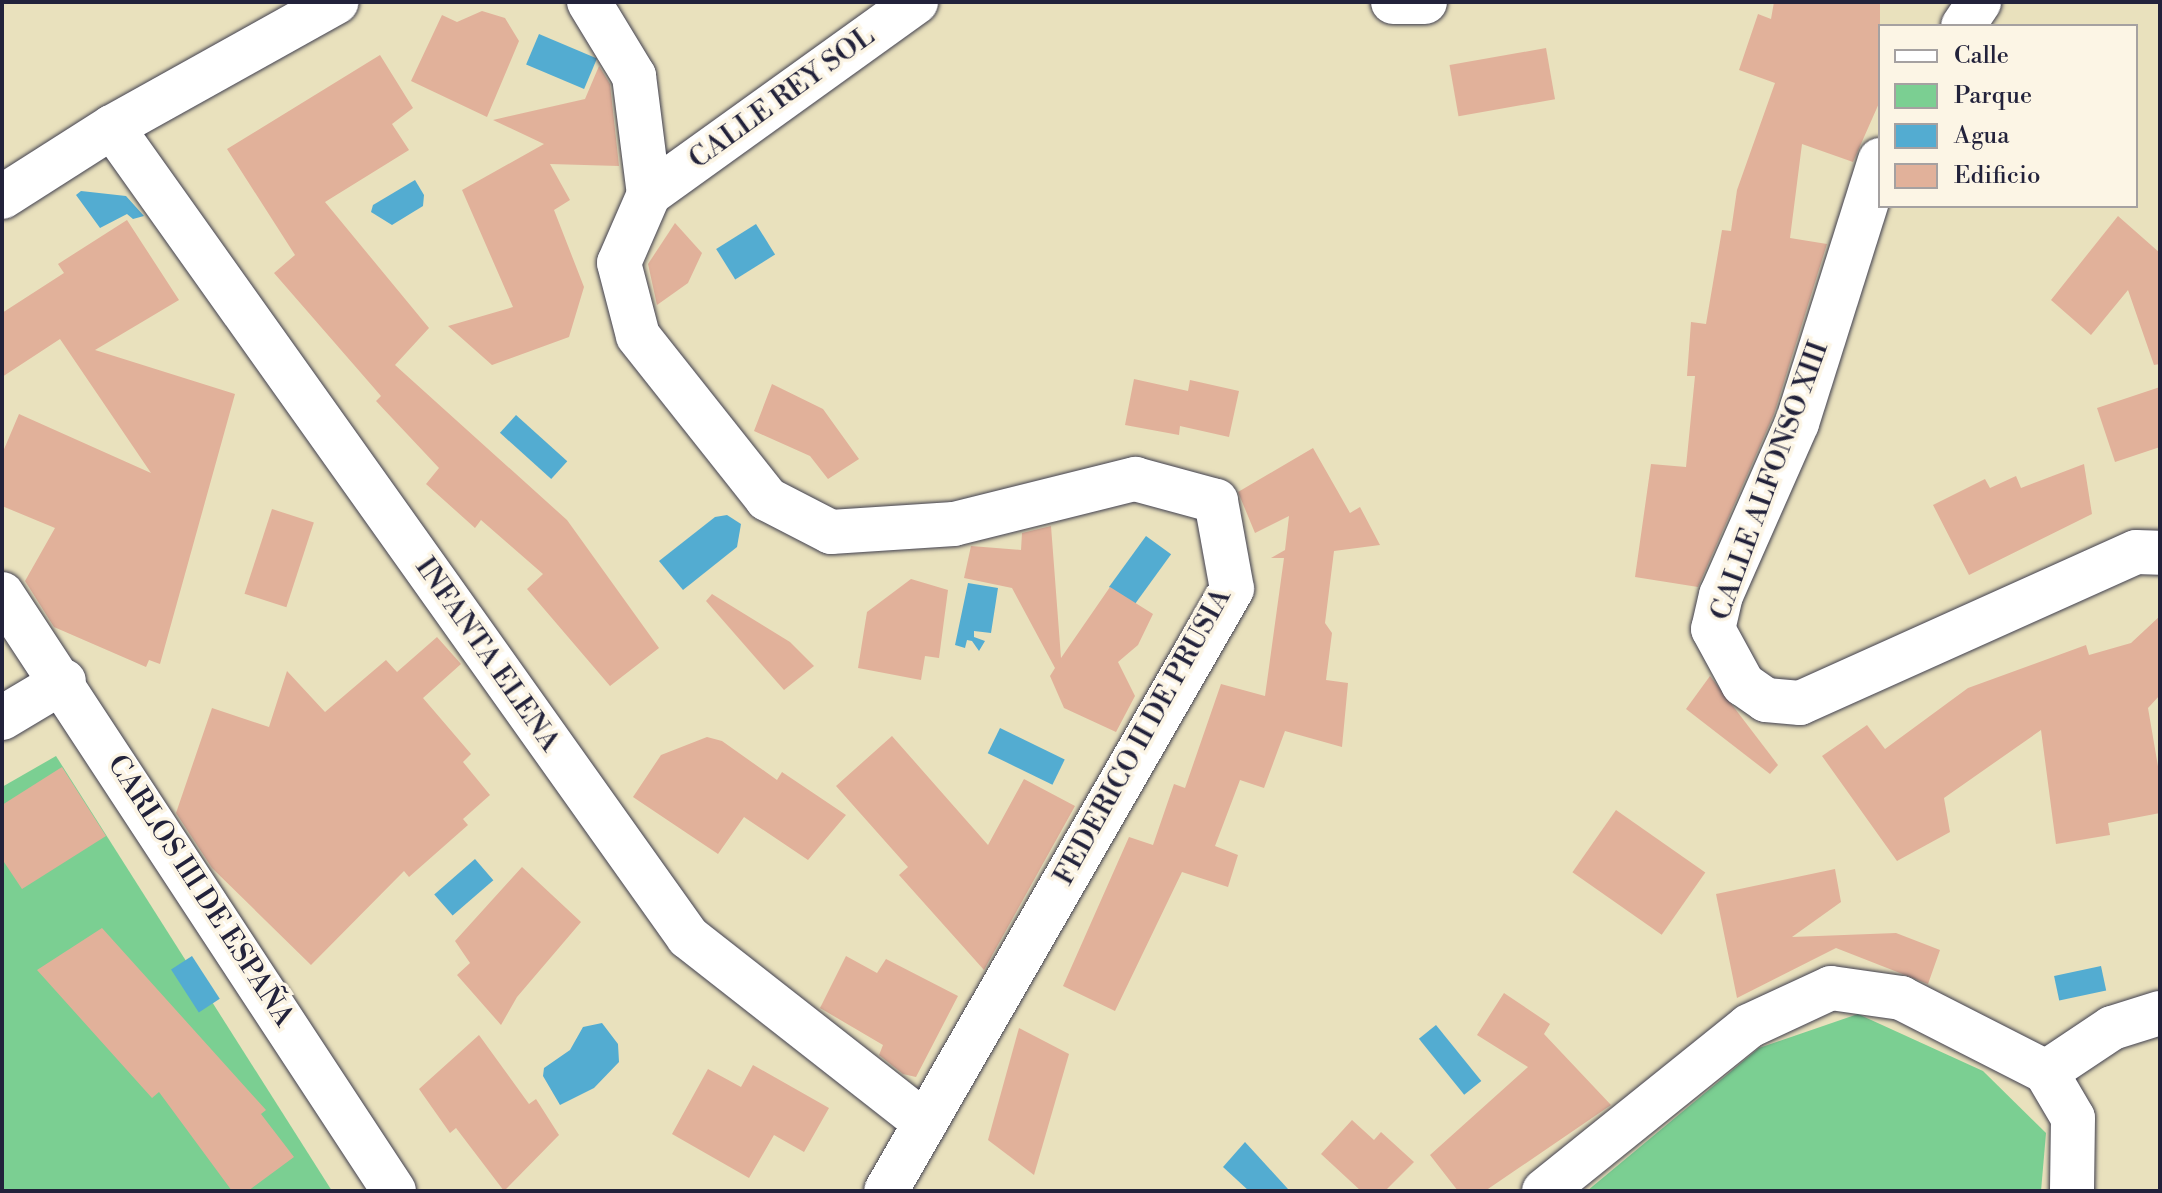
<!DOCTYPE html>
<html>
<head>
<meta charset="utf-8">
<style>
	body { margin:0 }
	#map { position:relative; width:2162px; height:1193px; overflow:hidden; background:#e9e1bd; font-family:"Libre Bodoni",serif }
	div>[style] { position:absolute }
	.green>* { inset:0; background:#7bcf92 }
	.water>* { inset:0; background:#53acd1; transform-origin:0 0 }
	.building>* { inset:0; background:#e1b19a; transform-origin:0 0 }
	.roads { filter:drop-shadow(0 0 2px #403f4e) drop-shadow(0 0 2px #403f4e) }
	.minor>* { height:44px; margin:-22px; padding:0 22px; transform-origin:22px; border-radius:22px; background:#fff }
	span { translate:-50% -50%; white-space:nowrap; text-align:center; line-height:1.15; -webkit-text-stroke:7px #fcf5e5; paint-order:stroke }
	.street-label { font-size:28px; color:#22223b }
	.frame { position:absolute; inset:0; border:4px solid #22223b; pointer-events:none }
	.legend { position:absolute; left:1878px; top:24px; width:260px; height:184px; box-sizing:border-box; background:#fcf5e5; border:2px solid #a5a1a1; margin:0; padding:10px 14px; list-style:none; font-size:24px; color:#22223b }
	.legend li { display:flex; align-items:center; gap:16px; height:40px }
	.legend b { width:40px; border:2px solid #a5a1a1 }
</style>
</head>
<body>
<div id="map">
	<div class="green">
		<i style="clip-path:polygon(56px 756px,332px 1191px,2px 1191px,2px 787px)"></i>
		<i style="clip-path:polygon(1858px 1014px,1983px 1071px,2046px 1133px,2041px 1191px,1587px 1191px,1759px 1048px)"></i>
	</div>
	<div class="water">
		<i style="left:539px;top:34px;width:63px;height:33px;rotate:23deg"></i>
		<i style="clip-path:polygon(415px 180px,424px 195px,423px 206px,392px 225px,371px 212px,373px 205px)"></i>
		<i style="clip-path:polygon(81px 191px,126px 196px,144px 216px,133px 219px,127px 214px,100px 228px,76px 195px)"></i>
		<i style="left:756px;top:224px;width:36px;height:47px;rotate:58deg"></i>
		<i style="left:516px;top:415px;width:69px;height:24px;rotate:42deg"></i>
		<i style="clip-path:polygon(727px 515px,741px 524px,737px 547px,683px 590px,659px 561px,715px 517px)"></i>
		<i style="left:1146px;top:536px;width:31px;height:63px;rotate:36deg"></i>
		<i style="clip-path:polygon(968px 583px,998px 588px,991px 633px,974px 631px,974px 637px,985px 641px,979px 651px,972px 641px,967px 640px,965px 648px,955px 645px)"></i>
		<i style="left:1000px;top:728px;width:72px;height:28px;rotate:26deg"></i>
		<i style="left:475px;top:859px;width:28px;height:54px;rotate:49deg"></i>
		<i style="left:192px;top:956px;width:51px;height:25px;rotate:57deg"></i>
		<i style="left:2101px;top:966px;width:25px;height:48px;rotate:78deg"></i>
		<i style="clip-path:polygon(602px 1023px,618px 1044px,619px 1062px,594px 1088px,560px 1105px,543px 1076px,544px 1068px,570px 1050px,583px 1027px)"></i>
		<i style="left:1436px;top:1025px;width:72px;height:22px;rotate:51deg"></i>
		<i style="clip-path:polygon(1245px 1142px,1288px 1189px,1286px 1191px,1249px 1191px,1223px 1167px)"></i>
	</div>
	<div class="building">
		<i style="clip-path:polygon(1774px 2px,1880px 2px,1880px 101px,1853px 162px,1802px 144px,1790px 238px,1827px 244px,1774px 414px,1698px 587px,1635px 577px,1651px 464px,1686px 467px,1695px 376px,1687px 376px,1691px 322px,1706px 324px,1722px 230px,1731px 231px,1737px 190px,1775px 83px,1739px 70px,1758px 14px,1771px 19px)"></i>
		<i style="clip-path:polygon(482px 11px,505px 18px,519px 41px,487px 117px,411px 81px,442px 15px,457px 22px)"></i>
		<i style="left:1546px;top:48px;width:52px;height:98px;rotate:80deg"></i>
		<i style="clip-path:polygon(380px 55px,413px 108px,392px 124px,409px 150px,325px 202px,429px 328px,395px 365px,567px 520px,659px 648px,610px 686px,527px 589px,543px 574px,481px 520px,475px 528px,426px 484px,439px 468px,376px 401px,381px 396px,274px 273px,295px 255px,227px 149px)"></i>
		<i style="clip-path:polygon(599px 66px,610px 84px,619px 166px,550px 164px,570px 200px,554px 210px,584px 287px,569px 337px,492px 365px,448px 326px,513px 307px,462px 190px,544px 144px,493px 120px,585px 99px)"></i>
		<i style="clip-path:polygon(2118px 216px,2160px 253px,2160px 364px,2154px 365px,2128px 290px,2091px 335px,2051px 300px)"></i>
		<i style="clip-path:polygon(127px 220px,179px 300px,95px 350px,235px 394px,160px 664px,149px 660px,146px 667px,54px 627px,25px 581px,55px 528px,2px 506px,2px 454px,19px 414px,151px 473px,60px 339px,2px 377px,2px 313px,64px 273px,58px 264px)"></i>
		<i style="clip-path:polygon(675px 223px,702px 253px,688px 283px,657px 305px,648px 264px)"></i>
		<i style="clip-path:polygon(1134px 379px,1188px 391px,1190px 380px,1239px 391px,1229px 437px,1180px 426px,1179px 435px,1125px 425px)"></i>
		<i style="clip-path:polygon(772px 384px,823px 409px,859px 459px,828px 479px,810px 456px,754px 431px)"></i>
		<i style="clip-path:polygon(2160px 387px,2160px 447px,2115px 462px,2097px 408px)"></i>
		<i style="clip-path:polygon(1313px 448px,1350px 513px,1360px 507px,1380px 545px,1334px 551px,1325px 623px,1332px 633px,1326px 680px,1348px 683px,1342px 747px,1285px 731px,1264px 788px,1240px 780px,1215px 846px,1238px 855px,1228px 887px,1182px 872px,1115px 1011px,1063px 986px,1129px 837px,1153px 845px,1174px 784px,1185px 788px,1221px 684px,1265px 696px,1284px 558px,1271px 558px,1285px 550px,1289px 516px,1255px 533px,1238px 492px)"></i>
		<i style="clip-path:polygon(2084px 464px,2092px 514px,1969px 575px,1933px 505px,1985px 479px,1990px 488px,2016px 476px,2021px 488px)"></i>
		<i style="left:272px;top:509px;width:44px;height:89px;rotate:18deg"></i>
		<i style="clip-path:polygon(1051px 526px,1061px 658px,1110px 587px,1153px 614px,1138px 645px,1118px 662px,1135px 696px,1116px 732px,1064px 708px,1050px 676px,1055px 668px,1012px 588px,964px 578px,971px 546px,1021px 550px,1022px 533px)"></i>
		<i style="clip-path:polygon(911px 579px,948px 590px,939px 658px,925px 656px,921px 680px,858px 668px,867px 612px)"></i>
		<i style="clip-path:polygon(712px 594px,790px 642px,814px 666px,784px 690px,706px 601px)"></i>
		<i style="clip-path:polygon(2160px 616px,2160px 695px,2148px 708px,2160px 778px,2160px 813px,2108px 823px,2110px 835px,2056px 844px,2041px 730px,1944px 798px,1950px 832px,1897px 861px,1822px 756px,1867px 725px,1885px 749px,1968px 688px,2086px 645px,2089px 655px,2131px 643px)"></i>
		<i style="clip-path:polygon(437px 637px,461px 664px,423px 698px,471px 754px,463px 762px,490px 795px,463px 819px,468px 825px,409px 877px,404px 871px,311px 965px,212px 868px,176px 813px,212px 708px,269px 727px,287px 671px,325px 712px,386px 660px,397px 672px)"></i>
		<i style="clip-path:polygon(1710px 676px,1778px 765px,1770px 774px,1686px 709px)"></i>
		<i style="clip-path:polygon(892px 736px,988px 845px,1024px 779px,1075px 806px,984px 970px,899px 875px,908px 867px,836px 786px)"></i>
		<i style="clip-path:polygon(707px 737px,722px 741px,777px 780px,782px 772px,846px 815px,808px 860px,744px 817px,718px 854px,633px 797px,661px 755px)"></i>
		<i style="clip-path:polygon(62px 767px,106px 836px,22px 889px,2px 859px,2px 805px)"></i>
		<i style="left:1616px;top:810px;width:109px;height:76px;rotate:35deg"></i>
		<i style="clip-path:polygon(522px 867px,581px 922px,517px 997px,501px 1025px,457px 975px,470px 963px,455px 941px)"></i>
		<i style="clip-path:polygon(1835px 869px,1841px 902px,1792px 937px,1896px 933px,1940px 950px,1928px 984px,1836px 948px,1737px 998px,1716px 894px)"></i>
		<i style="clip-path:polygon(102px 928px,266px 1110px,261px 1114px,294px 1157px,248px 1191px,232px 1191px,159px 1092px,152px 1098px,37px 970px)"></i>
		<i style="clip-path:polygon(846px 956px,877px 973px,886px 959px,958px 996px,916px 1077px,903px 1074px,879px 1055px,883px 1045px,820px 1008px)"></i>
		<i style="clip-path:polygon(1504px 993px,1550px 1024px,1544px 1034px,1611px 1105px,1485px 1191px,1458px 1191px,1430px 1155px,1528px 1067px,1477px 1035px)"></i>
		<i style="clip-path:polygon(1019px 1028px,1069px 1054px,1034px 1175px,988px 1140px)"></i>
		<i style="clip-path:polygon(479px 1035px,529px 1104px,536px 1099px,559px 1135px,504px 1191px,456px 1128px,450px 1133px,419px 1089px)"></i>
		<i style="clip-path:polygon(753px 1065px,829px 1108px,804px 1152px,774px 1135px,749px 1178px,672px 1134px,708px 1069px,741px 1087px)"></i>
		<i style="clip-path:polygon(1352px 1120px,1374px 1140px,1381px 1132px,1414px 1162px,1385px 1191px,1361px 1191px,1321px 1154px)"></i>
	</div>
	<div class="roads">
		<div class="minor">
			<i style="left:589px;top:2px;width:87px;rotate:58.7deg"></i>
			<i style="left:634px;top:76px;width:119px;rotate:82.8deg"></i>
			<i style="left:649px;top:194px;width:75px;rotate:113.5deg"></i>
			<i style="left:619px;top:263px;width:75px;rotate:75.4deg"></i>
			<i style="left:638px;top:336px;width:208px;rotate:51.6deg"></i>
			<i style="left:767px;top:499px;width:72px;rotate:27.3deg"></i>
			<i style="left:831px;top:532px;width:123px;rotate:-3.7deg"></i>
			<i style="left:954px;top:524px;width:187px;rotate:-14deg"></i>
			<i style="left:1135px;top:479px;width:84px;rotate:15.2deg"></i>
			<i style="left:1216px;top:501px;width:89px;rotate:79.7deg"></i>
			<i style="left:1232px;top:589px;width:694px;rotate:119.89deg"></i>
			<i style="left:1393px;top:2px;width:32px"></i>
			<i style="left:1963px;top:26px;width:29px;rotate:-56deg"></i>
			<i style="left:112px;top:127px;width:994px;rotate:54.58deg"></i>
			<i style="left:688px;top:937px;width:301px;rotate:38.1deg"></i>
			<i style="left:1880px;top:160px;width:276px;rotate:107.5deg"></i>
			<i style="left:1797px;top:423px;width:188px;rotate:113.8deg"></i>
			<i style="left:1721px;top:595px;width:35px;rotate:103deg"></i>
			<i style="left:1713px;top:629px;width:63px;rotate:61.4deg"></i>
			<i style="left:1743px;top:684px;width:28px;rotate:35deg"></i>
			<i style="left:1766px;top:700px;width:34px;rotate:5deg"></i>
			<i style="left:1800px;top:703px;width:368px;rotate:-24.2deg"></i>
			<i style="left:2136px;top:552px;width:24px;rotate:2deg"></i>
			<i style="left:649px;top:194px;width:329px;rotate:-35.7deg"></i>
			<i style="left:2px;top:197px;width:130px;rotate:-32.5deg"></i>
			<i style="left:112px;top:127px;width:257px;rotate:-29.1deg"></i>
			<i style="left:2px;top:594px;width:714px;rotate:56.71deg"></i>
			<i style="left:2px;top:718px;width:72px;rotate:-30.8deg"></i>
			<i style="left:2046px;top:1072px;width:79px;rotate:-33.7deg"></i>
			<i style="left:2112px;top:1028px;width:50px;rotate:-17.4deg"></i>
			<i style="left:1544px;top:1191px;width:263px;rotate:-38.8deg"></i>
			<i style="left:1749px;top:1026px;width:90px;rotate:-24.9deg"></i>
			<i style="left:1831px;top:988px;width:71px;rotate:8.1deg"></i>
			<i style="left:1901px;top:998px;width:163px;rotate:27deg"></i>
			<i style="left:2046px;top:1072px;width:53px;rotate:59.6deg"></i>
			<i style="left:2073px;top:1118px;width:73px;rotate:90.8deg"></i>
		</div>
	</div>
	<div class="street-label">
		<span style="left:782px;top:98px;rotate:-36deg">CALLE REY SOL</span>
		<span style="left:1770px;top:481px;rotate:-70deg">CALLE ALFONSO XIII</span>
		<span style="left:487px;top:655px;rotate:55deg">INFANTA ELENA</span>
		<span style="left:1143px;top:737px;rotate:-61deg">FEDERICO II DE PRUSIA</span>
		<span style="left:200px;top:891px;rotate:57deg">CARLOS III DE ESPAÑA</span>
	</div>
	<div class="frame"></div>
	<ul class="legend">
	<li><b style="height:10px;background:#fff"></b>Calle</li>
	<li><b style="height:22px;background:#7bcf92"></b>Parque</li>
	<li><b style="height:22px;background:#53acd1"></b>Agua</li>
	<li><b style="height:22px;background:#e1b19a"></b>Edificio</li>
	</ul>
</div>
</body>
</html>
